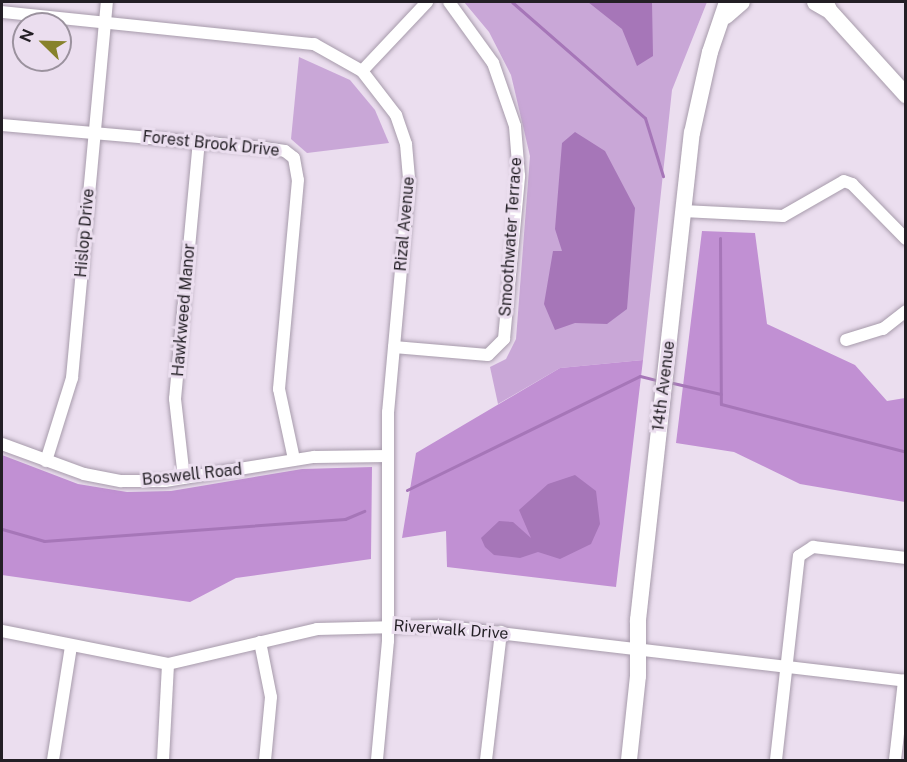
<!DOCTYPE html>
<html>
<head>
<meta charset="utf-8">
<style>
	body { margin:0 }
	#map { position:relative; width:907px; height:762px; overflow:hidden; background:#ebdeef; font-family:"Public Sans",sans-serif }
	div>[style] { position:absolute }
	.green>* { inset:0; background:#c9a7d7 }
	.forest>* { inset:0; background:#c190d3 }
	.water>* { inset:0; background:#a676b8 }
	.stream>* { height:3px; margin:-1.5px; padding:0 1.5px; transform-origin:1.5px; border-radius:1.5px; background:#a676b8 }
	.roads { filter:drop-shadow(0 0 2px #a79bab) drop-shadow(0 0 2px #a79bab) }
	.street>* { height:12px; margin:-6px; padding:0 6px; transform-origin:6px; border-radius:6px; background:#fff }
	.secondary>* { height:16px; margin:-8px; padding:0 8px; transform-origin:8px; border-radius:8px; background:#fff }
	.primary>* { height:18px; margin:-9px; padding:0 9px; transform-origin:9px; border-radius:9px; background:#fff }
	span { translate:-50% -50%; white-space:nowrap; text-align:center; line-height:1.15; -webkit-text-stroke:6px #ebdeef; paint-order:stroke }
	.street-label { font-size:16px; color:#231f25 }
	.frame { position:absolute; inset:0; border:3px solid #231f25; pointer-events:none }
	.north { position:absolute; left:12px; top:12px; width:60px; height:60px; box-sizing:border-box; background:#ebdeef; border:2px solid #9b929e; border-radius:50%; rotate:293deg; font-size:16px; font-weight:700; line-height:24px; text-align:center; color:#231f25 }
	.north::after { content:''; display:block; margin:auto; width:21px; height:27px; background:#87822b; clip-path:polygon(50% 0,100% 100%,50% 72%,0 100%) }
</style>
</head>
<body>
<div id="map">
	<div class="green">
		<i style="clip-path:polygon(464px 2px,707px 2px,672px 90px,643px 360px,560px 368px,498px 404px,490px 367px,506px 359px,516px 339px,530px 156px,511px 75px,489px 32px)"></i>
		<i style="clip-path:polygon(299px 57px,350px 80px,375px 110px,389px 143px,307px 153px,291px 139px)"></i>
	</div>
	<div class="forest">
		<i style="clip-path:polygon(702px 231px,755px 233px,767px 324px,855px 365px,887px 401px,905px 398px,905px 502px,800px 484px,734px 452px,676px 443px)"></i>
		<i style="clip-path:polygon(643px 360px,616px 587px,447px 567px,446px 531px,402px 538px,416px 453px,560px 368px)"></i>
		<i style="clip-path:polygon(2px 455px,78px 484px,127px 492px,171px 491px,302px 469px,372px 467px,371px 559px,236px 578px,190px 602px,2px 575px)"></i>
	</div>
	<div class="water">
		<i style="clip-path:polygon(588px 2px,652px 2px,653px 56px,637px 66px,622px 29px)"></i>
		<i style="clip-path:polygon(575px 132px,605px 151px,635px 208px,627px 309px,607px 324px,575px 323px,555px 330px,544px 304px,553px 251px,562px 251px,555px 229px,562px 143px)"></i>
		<i style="clip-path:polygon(575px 475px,596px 491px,600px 524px,591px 544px,560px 559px,538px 552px,520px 558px,494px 555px,485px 547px,481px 538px,499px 521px,513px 522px,531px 538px,519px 510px,548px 484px)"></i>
	</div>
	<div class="stream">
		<i style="left:512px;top:2px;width:176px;rotate:41.1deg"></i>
		<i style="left:645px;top:118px;width:61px;rotate:72.8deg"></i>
		<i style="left:720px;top:238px;width:166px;rotate:89.7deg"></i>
		<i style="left:721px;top:404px;width:191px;rotate:14.5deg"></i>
		<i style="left:673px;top:383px;width:49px;rotate:12.9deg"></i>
		<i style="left:407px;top:490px;width:259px;rotate:-26.1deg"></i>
		<i style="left:640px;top:376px;width:16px;rotate:14deg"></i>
		<i style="left:2px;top:529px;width:44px;rotate:15.9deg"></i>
		<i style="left:44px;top:541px;width:302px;rotate:-4.2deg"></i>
		<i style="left:345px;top:519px;width:21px;rotate:-23deg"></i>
	</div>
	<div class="roads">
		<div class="street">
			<i style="left:2px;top:12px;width:314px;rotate:5.9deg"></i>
			<i style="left:314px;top:44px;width:55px;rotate:29.4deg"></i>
			<i style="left:362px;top:71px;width:56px;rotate:52.3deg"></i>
			<i style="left:396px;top:115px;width:31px;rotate:71deg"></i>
			<i style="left:406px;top:144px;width:38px;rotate:85deg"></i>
			<i style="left:409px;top:182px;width:231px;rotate:95.2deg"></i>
			<i style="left:388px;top:412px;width:229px;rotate:90deg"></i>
			<i style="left:388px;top:641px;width:120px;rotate:95.3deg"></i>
			<i style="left:362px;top:71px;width:95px;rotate:-46.7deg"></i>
			<i style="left:2px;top:125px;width:263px;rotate:5deg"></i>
			<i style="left:264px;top:148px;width:21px;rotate:8deg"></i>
			<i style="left:285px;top:151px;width:11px;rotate:38deg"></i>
			<i style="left:294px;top:158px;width:22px;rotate:80deg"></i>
			<i style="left:298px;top:180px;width:210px;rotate:95.2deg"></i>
			<i style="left:279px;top:389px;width:72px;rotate:77.9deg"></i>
			<i style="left:683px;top:211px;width:100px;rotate:2.9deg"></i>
			<i style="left:783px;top:216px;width:70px;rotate:-29.8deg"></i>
			<i style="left:844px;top:181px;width:9px;rotate:21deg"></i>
			<i style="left:852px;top:184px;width:77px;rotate:45.5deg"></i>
			<i style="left:846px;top:340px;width:39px;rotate:-17deg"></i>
			<i style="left:883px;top:329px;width:29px;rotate:-38deg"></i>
			<i style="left:394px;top:347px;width:94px;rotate:4.9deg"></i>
			<i style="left:488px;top:355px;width:23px;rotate:-45deg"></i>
			<i style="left:504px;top:339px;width:164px;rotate:-84.7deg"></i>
			<i style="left:519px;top:176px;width:50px;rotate:-94.6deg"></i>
			<i style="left:515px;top:126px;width:67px;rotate:-109.2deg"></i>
			<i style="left:493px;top:63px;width:75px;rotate:-125.8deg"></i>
			<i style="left:2px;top:444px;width:87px;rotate:20.1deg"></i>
			<i style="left:84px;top:474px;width:38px;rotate:11deg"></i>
			<i style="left:121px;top:481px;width:44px"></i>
			<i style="left:165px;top:481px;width:151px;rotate:-9.2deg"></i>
			<i style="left:314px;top:457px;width:74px;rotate:-0.8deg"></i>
			<i style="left:46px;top:461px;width:87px;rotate:-72.6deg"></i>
			<i style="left:72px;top:378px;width:378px;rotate:-84.7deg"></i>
			<i style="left:184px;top:478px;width:80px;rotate:-96.5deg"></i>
			<i style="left:175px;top:399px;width:258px;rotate:-84.7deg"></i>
			<i style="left:2px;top:631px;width:169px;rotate:11.2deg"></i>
			<i style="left:168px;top:664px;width:153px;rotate:-13.2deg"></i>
			<i style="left:317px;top:629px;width:122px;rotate:-1.4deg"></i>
			<i style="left:439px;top:626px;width:470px;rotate:6.7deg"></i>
			<i style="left:260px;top:642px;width:56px;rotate:78.7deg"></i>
			<i style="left:271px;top:697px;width:63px;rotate:95.4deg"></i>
			<i style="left:53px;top:760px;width:115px;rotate:-81deg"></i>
			<i style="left:163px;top:760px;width:96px;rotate:-87deg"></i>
			<i style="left:486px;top:760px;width:129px;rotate:-83.3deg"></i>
			<i style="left:776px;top:760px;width:205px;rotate:-83.6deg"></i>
			<i style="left:799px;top:556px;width:17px;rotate:-33deg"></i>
			<i style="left:813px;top:547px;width:94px;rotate:6.7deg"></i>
			<i style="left:895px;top:760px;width:80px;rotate:-83.5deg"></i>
		</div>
		<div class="secondary">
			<i style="left:827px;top:8px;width:118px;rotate:47.8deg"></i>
			<i style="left:726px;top:16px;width:21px;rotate:-41deg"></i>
			<i style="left:629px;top:760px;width:84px;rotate:-83.9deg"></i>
			<i style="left:638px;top:676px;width:56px;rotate:-90deg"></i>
			<i style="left:638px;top:620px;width:490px;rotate:-83.7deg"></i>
			<i style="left:692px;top:133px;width:83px;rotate:-77.5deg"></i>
			<i style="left:710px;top:52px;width:53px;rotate:-71.2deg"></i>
		</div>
		<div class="primary">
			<i style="left:816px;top:2px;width:13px;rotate:29deg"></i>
		</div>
	</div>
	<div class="street-label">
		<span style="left:211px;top:144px;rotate:6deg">Forest Brook Drive</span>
		<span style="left:405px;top:224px;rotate:-85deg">Rizal Avenue</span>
		<span style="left:85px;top:233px;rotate:-85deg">Hislop Drive</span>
		<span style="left:511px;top:237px;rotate:-86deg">Smoothwater Terrace</span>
		<span style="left:184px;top:310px;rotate:-85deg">Hawkweed Manor</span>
		<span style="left:664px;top:386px;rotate:-83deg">14th Avenue</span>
		<span style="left:192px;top:475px;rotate:-6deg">Boswell Road</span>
		<span style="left:451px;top:630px;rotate:4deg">Riverwalk Drive</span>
	</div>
	<div class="frame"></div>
	<div class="north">N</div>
</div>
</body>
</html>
